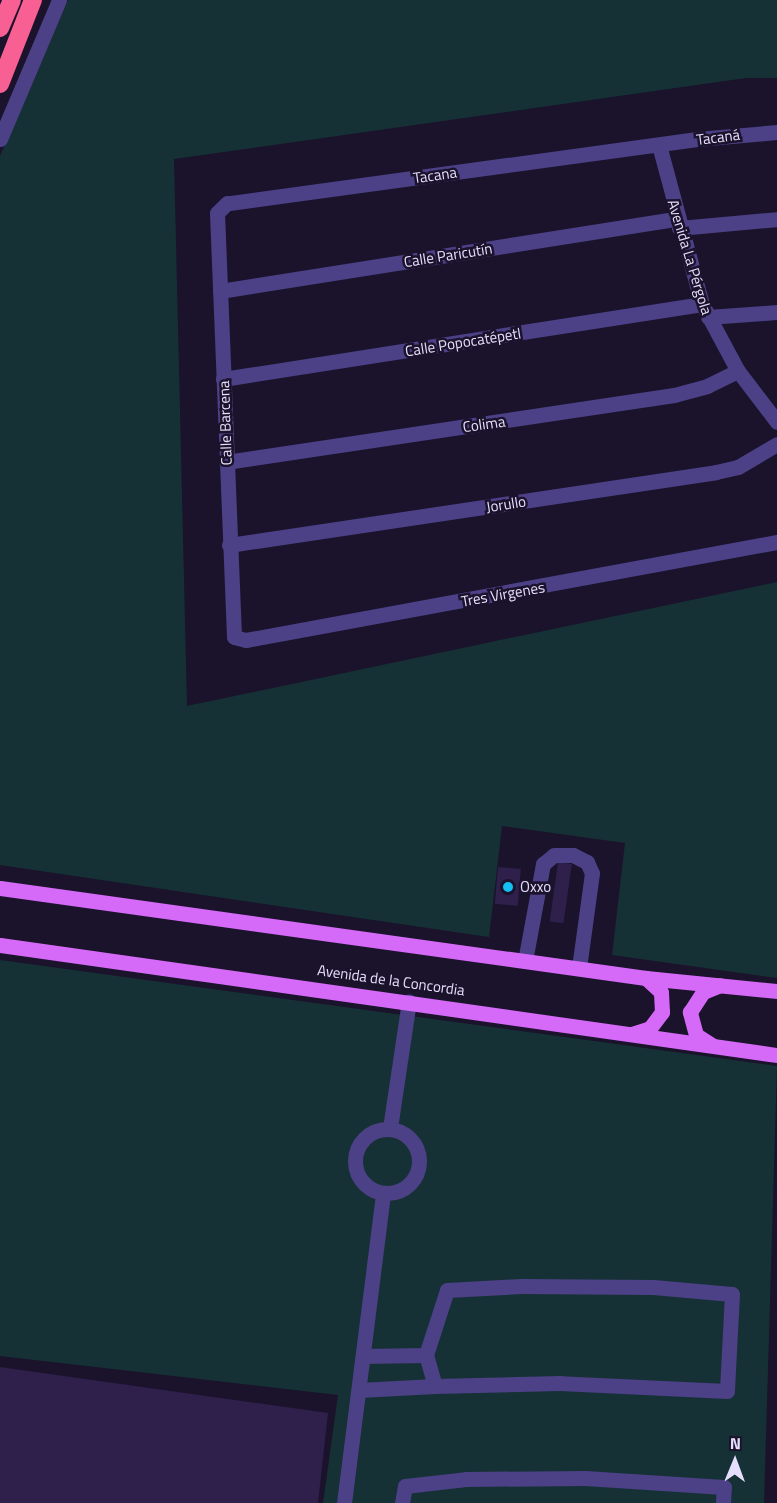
<!DOCTYPE html>
<html>
<head>
<meta charset="utf-8">
<style>
	body { margin:0 }
	#map { position:relative; width:777px; height:1503px; overflow:hidden; background:#1a132b; font-family:"Titillium Web",sans-serif }
	div>[style] { position:absolute }
	.green>* { inset:0; background:#163135 }
	.building>* { inset:0; background:#2e1f4b; transform-origin:0 0 }
	.minor>* { height:15px; margin:-7.5px; padding:0 7.5px; transform-origin:7.5px; border-radius:7.5px; background:#4c4087 }
	.minor>.ring { margin:-7.5px; padding:0; box-sizing:content-box; background:none; border:15px solid #4c4087; border-radius:50% }
	.major>* { height:15px; margin:-7.5px; padding:0 7.5px; transform-origin:7.5px; border-radius:7.5px; background:#d66af8 }
	.highway>* { height:18px; margin:-9px; padding:0 9px; transform-origin:9px; border-radius:9px; background:#f85f93 }
	.dots>* { width:16px; height:16px; translate:-50% -50%; box-sizing:border-box; border:3px solid #1a132b; border-radius:50% }
	span { translate:-50% -50%; white-space:nowrap; text-align:center; line-height:1.15; -webkit-text-stroke:5px #1a132b; paint-order:stroke }
	.street-label { font-size:15px; color:#e6defd }
	.poi-label { font-size:15px; color:#e6defd }
	.left { translate:0 -50%; text-align:left }
	.north { position:absolute; left:705px; top:1431px; width:60px; height:60px; -webkit-text-stroke:4px #1a132b; paint-order:stroke; rotate:1deg; font-size:16px; font-weight:700; line-height:24px; text-align:center; color:#e6defd }
	.north::after { content:''; display:block; margin:auto; width:21px; height:27px; background:#e6defd; clip-path:polygon(50% 0,100% 100%,50% 72%,0 100%) }
</style>
</head>
<body>
<div id="map">
	<div class="green">
		<i style="clip-path:polygon(68px 0,777px 0,777px 78px,746px 78px,174px 159px,187px 706px,777px 582px,777px 978px,612px 955px,625px 843px,502px 826px,489px 937px,0 865px,0 156px)"></i>
		<i style="clip-path:polygon(0 960px,777px 1066px,764px 1503px,323px 1503px,338px 1395px,0 1356px)"></i>
	</div>
	<div class="building">
		<i style="left:558px;top:862px;width:14px;height:60px;rotate:8deg"></i>
		<i style="left:498px;top:867px;width:23px;height:37px;rotate:5deg"></i>
		<i style="clip-path:polygon(0 1367px,328px 1413px,318px 1503px,0 1503px)"></i>
	</div>
	<div class="minor">
		<i style="left:777px;top:132px;width:80px;rotate:175deg"></i>
		<i style="left:697px;top:139px;width:474px;rotate:172.2deg"></i>
		<i style="left:227px;top:203px;width:14px;rotate:135deg"></i>
		<i style="left:217px;top:213px;width:424px;rotate:87.7deg"></i>
		<i style="left:234px;top:637px;width:12px;rotate:14deg"></i>
		<i style="left:246px;top:640px;width:540px;rotate:-10.46deg"></i>
		<i style="left:0;top:139px;width:151px;rotate:-67deg"></i>
		<i style="left:659px;top:145px;width:165px;rotate:74.9deg"></i>
		<i style="left:702px;top:304px;width:76px;rotate:61.8deg"></i>
		<i style="left:738px;top:371px;width:64px;rotate:52.6deg"></i>
		<i style="left:679px;top:228px;width:98px;rotate:-5.2deg"></i>
		<i style="left:220px;top:291px;width:462px;rotate:-9deg"></i>
		<i style="left:708px;top:317px;width:69px;rotate:-4.1deg"></i>
		<i style="left:223px;top:379px;width:485px;rotate:-8.9deg"></i>
		<i style="left:226px;top:462px;width:453px;rotate:-8.5deg"></i>
		<i style="left:674px;top:395px;width:34px;rotate:-15deg"></i>
		<i style="left:707px;top:386px;width:34px;rotate:-26deg"></i>
		<i style="left:229px;top:545px;width:492px;rotate:-8.5deg"></i>
		<i style="left:716px;top:472px;width:23px;rotate:-13deg"></i>
		<i style="left:738px;top:467px;width:45px;rotate:-30.5deg"></i>
		<i style="left:525px;top:961px;width:99px;rotate:-79.5deg"></i>
		<i style="left:543px;top:864px;width:14px;rotate:-39deg"></i>
		<i style="left:554px;top:855px;width:19px"></i>
		<i style="left:573px;top:855px;width:16px;rotate:27deg"></i>
		<i style="left:587px;top:862px;width:12px;rotate:66deg"></i>
		<i style="left:592px;top:873px;width:96px;rotate:97.8deg"></i>
		<i style="left:390px;top:1128px;width:128px;rotate:-81.5deg"></i>
		<i class="ring" style="left:355px;top:1129px;width:49px;height:49px"></i>
		<i style="left:426px;top:1355px;width:68px;rotate:-72.1deg"></i>
		<i style="left:447px;top:1290px;width:74px;rotate:-3.1deg"></i>
		<i style="left:521px;top:1286px;width:132px;rotate:0.4deg"></i>
		<i style="left:653px;top:1287px;width:79px;rotate:5.1deg"></i>
		<i style="left:732px;top:1294px;width:97px;rotate:93deg"></i>
		<i style="left:727px;top:1391px;width:167px;rotate:-177.3deg"></i>
		<i style="left:560px;top:1383px;width:125px;rotate:178.6deg"></i>
		<i style="left:359px;top:1390px;width:76px;rotate:-3deg"></i>
		<i style="left:435px;top:1386px;width:32px;rotate:-106deg"></i>
		<i style="left:426px;top:1355px;width:63px;rotate:179.1deg"></i>
		<i style="left:344px;top:1503px;width:312px;rotate:-82.8deg"></i>
		<i style="left:402px;top:1503px;width:17px;rotate:-80deg"></i>
		<i style="left:405px;top:1486px;width:61px;rotate:-6.5deg"></i>
		<i style="left:466px;top:1479px;width:119px;rotate:-0.5deg"></i>
		<i style="left:585px;top:1478px;width:139px;rotate:3.7deg"></i>
		<i style="left:724px;top:1487px;width:16px;rotate:94deg"></i>
	</div>
	<div class="major">
		<i style="left:0;top:888px;width:652px;rotate:7.93deg"></i>
		<i style="left:646px;top:978px;width:132px;rotate:5.7deg"></i>
		<i style="left:0;top:945px;width:785px;rotate:8.06deg"></i>
		<i style="left:632px;top:1034px;width:19px;rotate:-18deg"></i>
		<i style="left:650px;top:1028px;width:20px;rotate:-53deg"></i>
		<i style="left:662px;top:1012px;width:20px;rotate:-93deg"></i>
		<i style="left:661px;top:992px;width:21px;rotate:-137deg"></i>
		<i style="left:712px;top:1045px;width:19px;rotate:-148deg"></i>
		<i style="left:696px;top:1035px;width:24px;rotate:-105deg"></i>
		<i style="left:690px;top:1012px;width:24px;rotate:-57deg"></i>
		<i style="left:703px;top:992px;width:18px;rotate:-22deg"></i>
	</div>
	<div class="highway">
		<i style="left:0;top:28px;width:30px;rotate:-67deg"></i>
		<i style="left:0;top:84px;width:90px;rotate:-68.6deg"></i>
	</div>
	<div class="dots">
		<i style="left:508px;top:887px;background:#13bff4"></i>
	</div>
	<div class="street-label">
		<span style="left:718px;top:137px;rotate:-7deg">Tacaná</span>
		<span style="left:435px;top:175px;rotate:-8deg">Tacana</span>
		<span style="left:448px;top:255px;rotate:-9deg">Calle Paricutín</span>
		<span style="left:690px;top:257px;rotate:73deg">Avenida La Pérgola</span>
		<span style="left:463px;top:342px;rotate:-9deg">Calle Popocatépetl</span>
		<span style="left:225px;top:423px;rotate:-92deg">Calle Barcena</span>
		<span style="left:484px;top:424px;rotate:-8deg">Colima</span>
		<span style="left:506px;top:504px;rotate:-9deg">Jorullo</span>
		<span style="left:503px;top:594px;rotate:-10deg">Tres Virgenes</span>
		<span style="left:391px;top:980px;rotate:8deg">Avenida de la Concordia</span>
	</div>
	<div class="poi-label">
		<span class="left" style="left:520px;top:887px">Oxxo</span>
	</div>
	<div class="north">N</div>
</div>
</body>
</html>
